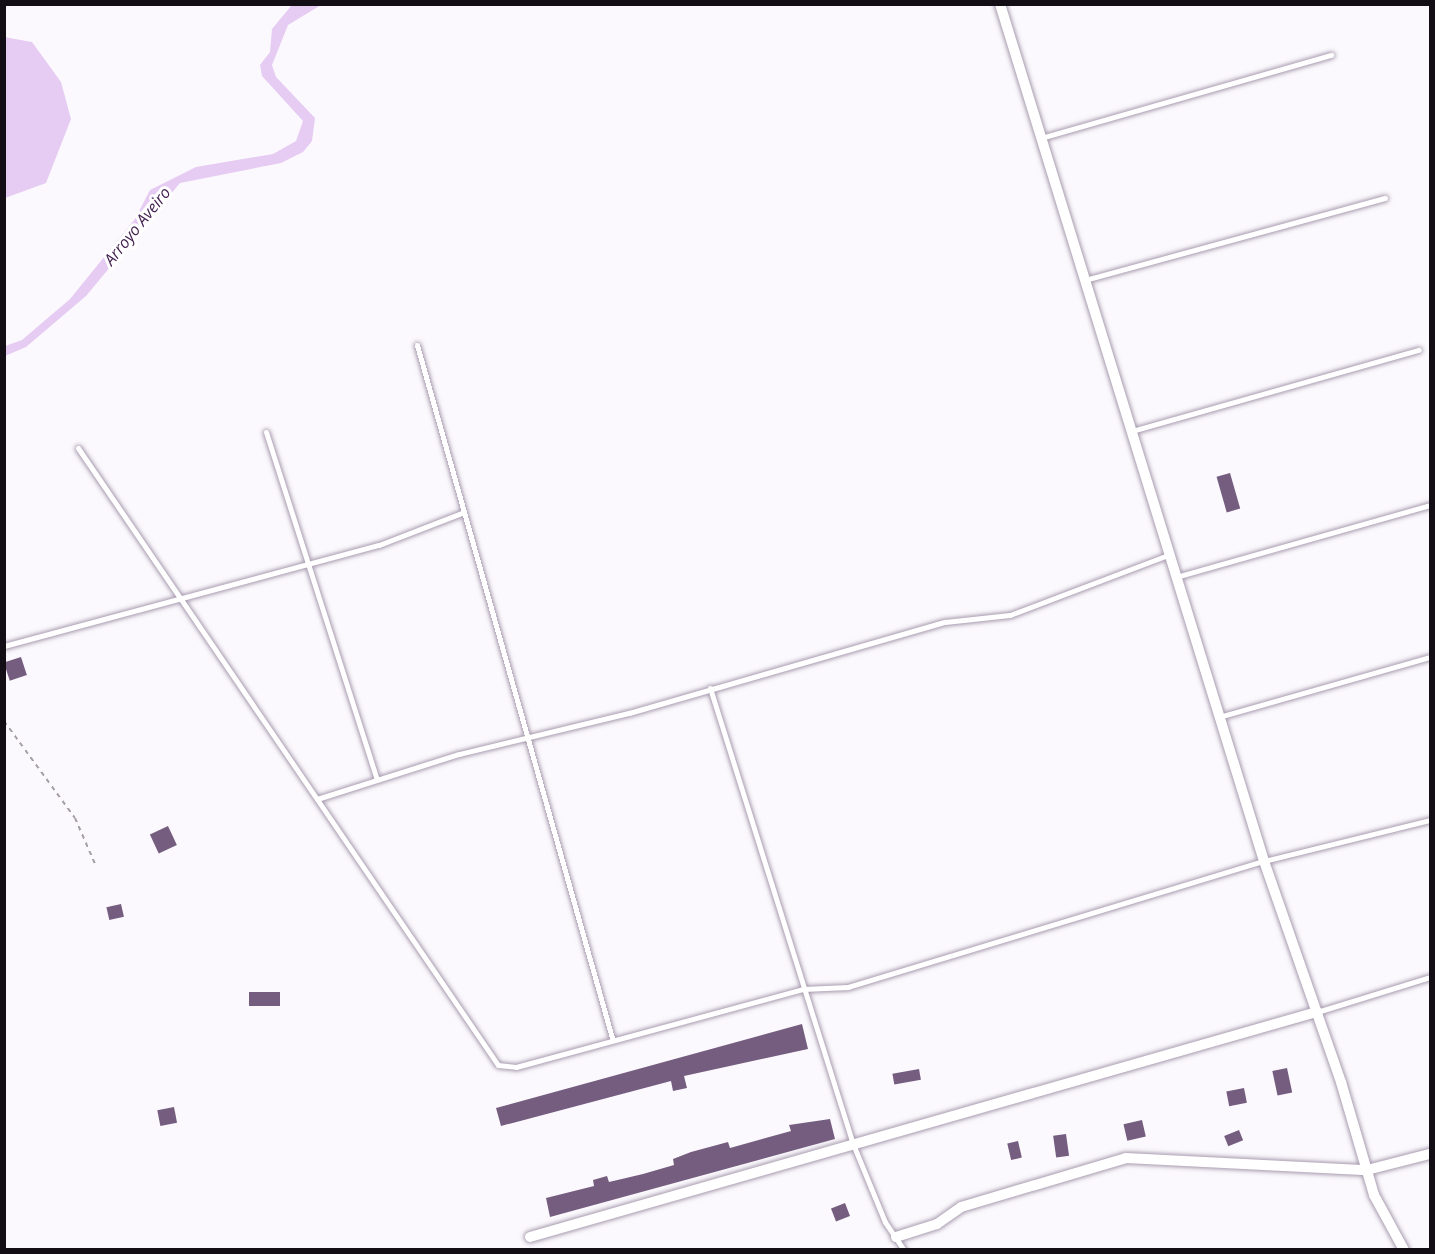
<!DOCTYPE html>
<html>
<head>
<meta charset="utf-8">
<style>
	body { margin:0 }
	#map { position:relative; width:1435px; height:1254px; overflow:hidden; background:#fbf9fd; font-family:"Open Sans",sans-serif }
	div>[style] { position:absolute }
	.water>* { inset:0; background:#e6ccf3 }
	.building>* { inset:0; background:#755d80; transform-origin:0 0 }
	.path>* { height:2px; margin-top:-1px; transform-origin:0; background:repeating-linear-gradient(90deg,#a4a0a6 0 4.5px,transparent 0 9px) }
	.roads { filter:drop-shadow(0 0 2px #a99cb0) drop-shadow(0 0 2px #a99cb0) }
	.service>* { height:5px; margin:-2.5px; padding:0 2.5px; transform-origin:2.5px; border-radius:2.5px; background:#fff }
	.minor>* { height:10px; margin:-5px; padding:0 5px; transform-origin:5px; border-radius:5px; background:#fff }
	span { translate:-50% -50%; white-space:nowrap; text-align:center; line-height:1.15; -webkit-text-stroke:6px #fff; paint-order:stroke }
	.water-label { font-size:16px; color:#442252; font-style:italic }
	.frame { position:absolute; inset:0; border:6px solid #130e15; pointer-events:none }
</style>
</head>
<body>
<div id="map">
	<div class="water">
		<i style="clip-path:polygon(321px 5px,288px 25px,272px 65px,276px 77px,315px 118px,312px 141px,303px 152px,281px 163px,180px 183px,86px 296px,26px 347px,5px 356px,5px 346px,22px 340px,70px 299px,135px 219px,150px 190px,196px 167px,273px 154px,296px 141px,303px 121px,262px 76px,260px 65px,270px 52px,272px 29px,291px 6px)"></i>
		<i style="clip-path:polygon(4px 37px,32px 42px,61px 82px,71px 119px,46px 183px,5px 198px)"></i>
	</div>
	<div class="building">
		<i style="left:1230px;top:473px;width:37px;height:14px;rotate:74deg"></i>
		<i style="left:21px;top:657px;width:19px;height:18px;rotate:72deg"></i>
		<i style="left:168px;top:826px;width:21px;height:20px;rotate:65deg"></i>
		<i style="left:121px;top:904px;width:13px;height:15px;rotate:77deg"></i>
		<i style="left:249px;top:992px;width:31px;height:14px"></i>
		<i style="clip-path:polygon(802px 1024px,808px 1049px,684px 1076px,687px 1088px,673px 1091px,671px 1081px,501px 1126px,496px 1108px)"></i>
		<i style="left:1287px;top:1068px;width:25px;height:15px;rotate:78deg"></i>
		<i style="left:919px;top:1069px;width:11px;height:27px;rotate:80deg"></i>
		<i style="left:1244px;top:1088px;width:15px;height:18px;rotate:79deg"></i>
		<i style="left:174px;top:1107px;width:16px;height:17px;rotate:79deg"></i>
		<i style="clip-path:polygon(830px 1119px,835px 1139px,550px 1217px,546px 1198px,594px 1186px,593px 1180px,607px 1176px,609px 1182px,643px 1174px,674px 1165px,673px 1159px,691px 1152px,728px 1142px,730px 1148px,791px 1131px,789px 1125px)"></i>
		<i style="left:1142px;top:1120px;width:17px;height:19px;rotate:77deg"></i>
		<i style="left:1239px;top:1130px;width:11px;height:16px;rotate:68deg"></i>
		<i style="left:1066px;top:1134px;width:22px;height:13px;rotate:82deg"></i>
		<i style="left:1018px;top:1141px;width:17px;height:11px;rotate:77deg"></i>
		<i style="left:845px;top:1203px;width:14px;height:15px;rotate:69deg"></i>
	</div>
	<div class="path">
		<i style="left:4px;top:721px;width:120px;rotate:53.8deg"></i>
		<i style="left:75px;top:818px;width:52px;rotate:66.4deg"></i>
	</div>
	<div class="roads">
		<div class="service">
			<i style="left:1041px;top:138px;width:302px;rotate:-16deg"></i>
			<i style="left:1085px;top:280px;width:311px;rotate:-15.3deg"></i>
			<i style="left:417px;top:345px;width:720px;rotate:74.28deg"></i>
			<i style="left:1132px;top:431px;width:298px;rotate:-15.8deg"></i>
			<i style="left:266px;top:432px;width:365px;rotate:72.3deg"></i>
			<i style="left:78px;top:448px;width:746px;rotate:55.76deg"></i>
			<i style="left:498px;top:1065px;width:18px;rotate:6deg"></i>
			<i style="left:516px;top:1067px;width:297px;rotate:-15.2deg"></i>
			<i style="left:803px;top:989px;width:45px;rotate:-2.5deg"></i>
			<i style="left:848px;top:987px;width:435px;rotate:-16.9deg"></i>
			<i style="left:1264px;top:861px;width:171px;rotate:-13.9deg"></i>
			<i style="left:1176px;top:577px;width:264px;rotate:-15.8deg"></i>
			<i style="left:4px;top:646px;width:388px;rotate:-15.1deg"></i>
			<i style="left:379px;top:545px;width:91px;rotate:-21.2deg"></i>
			<i style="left:710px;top:688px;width:478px;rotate:72.6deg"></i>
			<i style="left:853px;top:1144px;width:84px;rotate:67.7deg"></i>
			<i style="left:885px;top:1222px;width:34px;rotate:56deg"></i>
			<i style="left:1219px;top:717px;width:219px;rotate:-15.9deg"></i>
			<i style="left:317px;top:799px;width:149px;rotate:-17.6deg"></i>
			<i style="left:459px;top:754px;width:175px;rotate:-13.6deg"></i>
			<i style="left:629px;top:713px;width:329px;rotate:-16.1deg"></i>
			<i style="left:945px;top:622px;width:65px;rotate:-6.1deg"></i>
			<i style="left:1010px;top:615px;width:169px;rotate:-20.8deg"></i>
			<i style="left:1317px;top:1012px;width:118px;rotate:-17.2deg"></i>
		</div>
		<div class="minor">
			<i style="left:1000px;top:4px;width:897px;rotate:72.88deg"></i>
			<i style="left:1264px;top:861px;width:234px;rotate:70.8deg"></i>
			<i style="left:1341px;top:1082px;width:118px;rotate:73.7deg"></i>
			<i style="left:1374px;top:1195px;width:63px;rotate:61.4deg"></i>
			<i style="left:530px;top:1237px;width:819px;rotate:-15.96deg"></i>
			<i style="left:896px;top:1237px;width:43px;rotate:-17.6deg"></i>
			<i style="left:937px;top:1224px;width:29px;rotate:-35deg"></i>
			<i style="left:961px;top:1207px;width:172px;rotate:-16.5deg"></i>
			<i style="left:1126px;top:1158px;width:241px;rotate:2.9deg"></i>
			<i style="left:1367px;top:1170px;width:65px;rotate:-14.3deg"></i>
		</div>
	</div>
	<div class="water-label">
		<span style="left:137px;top:226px;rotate:-51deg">Arroyo Aveiro</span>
	</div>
	<div class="frame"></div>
</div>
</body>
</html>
